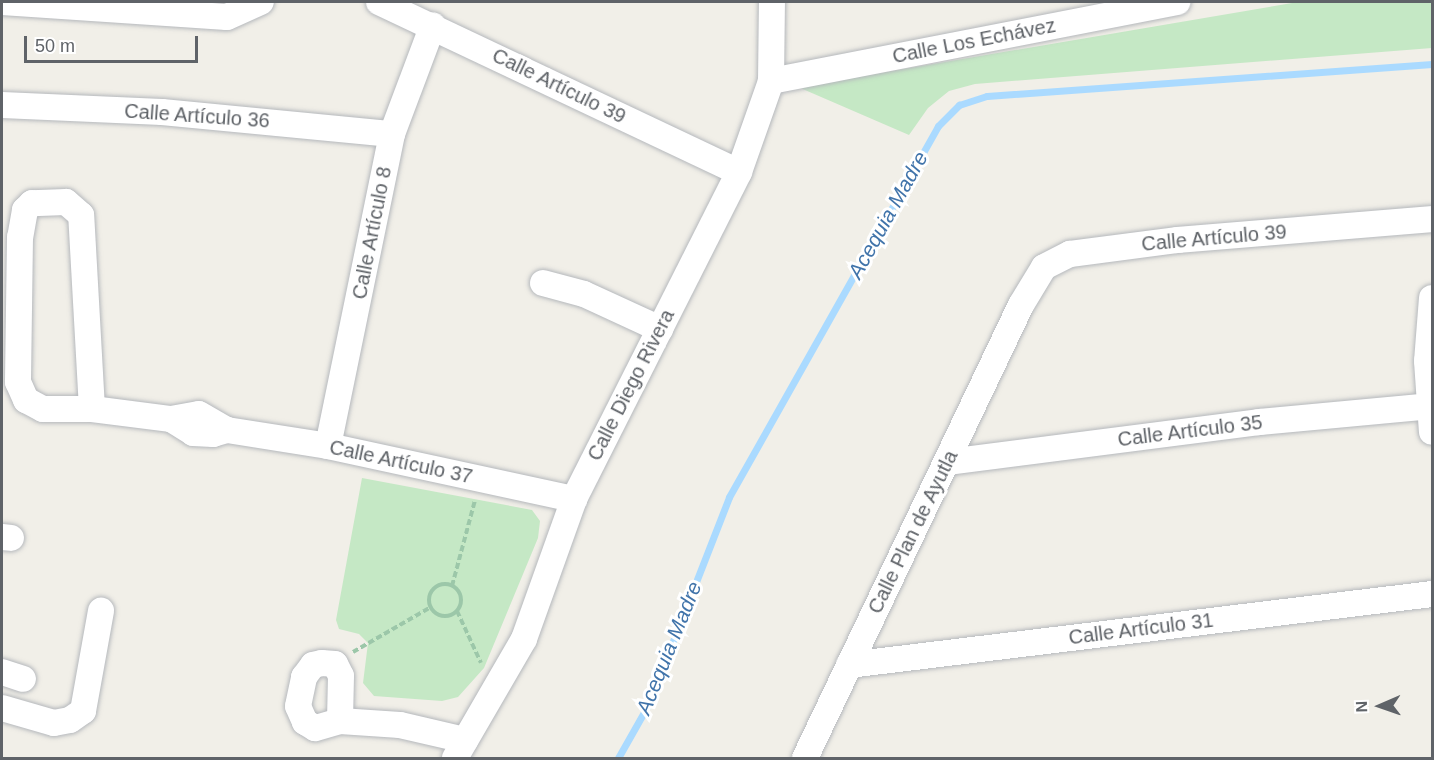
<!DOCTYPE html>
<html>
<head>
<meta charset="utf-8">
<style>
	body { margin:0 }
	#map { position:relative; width:1434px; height:760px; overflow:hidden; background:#f1efe8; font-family:Helvetica,sans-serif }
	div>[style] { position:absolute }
	.green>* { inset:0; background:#c5e8c5 }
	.stream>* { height:7px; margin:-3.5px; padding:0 3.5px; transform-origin:3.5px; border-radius:3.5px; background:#aadaff }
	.path>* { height:4px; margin-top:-2px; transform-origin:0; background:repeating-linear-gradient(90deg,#9cc7a9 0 6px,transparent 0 9px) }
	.path>.ring { margin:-2px; padding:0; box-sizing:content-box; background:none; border:4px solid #9cc7a9; border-radius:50% }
	.roads { filter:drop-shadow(0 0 2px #b5b8bc) drop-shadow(0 0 2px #b5b8bc) }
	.minor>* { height:26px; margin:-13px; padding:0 13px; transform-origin:13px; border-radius:13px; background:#fff }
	span { translate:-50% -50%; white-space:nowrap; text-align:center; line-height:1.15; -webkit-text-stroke:6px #fff; paint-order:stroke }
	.street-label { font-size:20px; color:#5f6368 }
	.water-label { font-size:21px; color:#4174aa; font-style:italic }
	.frame { position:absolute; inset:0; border:3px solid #5f6368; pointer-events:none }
	.north { position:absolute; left:1350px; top:676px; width:60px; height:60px; -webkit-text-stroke:4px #fff; paint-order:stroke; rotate:268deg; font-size:16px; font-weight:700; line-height:24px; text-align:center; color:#5f6368 }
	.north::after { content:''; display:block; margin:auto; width:21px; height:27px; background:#5f6368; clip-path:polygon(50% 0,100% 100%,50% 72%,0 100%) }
	.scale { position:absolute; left:24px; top:36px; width:174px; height:27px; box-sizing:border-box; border:3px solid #5f6368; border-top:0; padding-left:8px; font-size:18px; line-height:21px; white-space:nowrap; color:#5f6368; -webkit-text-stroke:4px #fff; paint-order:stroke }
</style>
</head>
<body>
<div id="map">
	<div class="green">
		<i style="clip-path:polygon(1298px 2px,1432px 2px,1432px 48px,975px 84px,949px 91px,928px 108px,909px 135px,798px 87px)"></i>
		<i style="clip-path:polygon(362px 478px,532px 510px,540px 521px,538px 538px,484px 668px,458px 697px,442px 701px,374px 696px,363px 683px,368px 643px,359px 634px,339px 629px,336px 620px)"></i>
	</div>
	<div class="stream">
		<i style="left:618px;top:758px;width:61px;rotate:-60.5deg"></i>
		<i style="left:648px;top:705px;width:223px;rotate:-68.7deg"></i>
		<i style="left:729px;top:497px;width:426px;rotate:-60.6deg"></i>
		<i style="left:938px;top:126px;width:30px;rotate:-45deg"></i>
		<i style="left:959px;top:105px;width:29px;rotate:-18deg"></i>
		<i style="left:987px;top:96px;width:446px;rotate:-4.1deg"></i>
	</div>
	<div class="path">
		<i class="ring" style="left:429px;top:584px;width:28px;height:28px"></i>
		<i style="left:452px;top:586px;width:89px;rotate:-75deg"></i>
		<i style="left:457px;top:611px;width:57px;rotate:65.2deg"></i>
		<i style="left:353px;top:652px;width:90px;rotate:-30deg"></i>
	</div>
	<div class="roads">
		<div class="minor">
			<i style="left:2px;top:2px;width:225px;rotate:3.8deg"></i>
			<i style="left:227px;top:17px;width:37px;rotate:-24deg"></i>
			<i style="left:379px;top:2px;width:398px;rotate:25.3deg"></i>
			<i style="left:771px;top:81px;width:414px;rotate:-11deg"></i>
			<i style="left:2px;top:105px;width:160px;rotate:2.5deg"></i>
			<i style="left:162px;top:112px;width:231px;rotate:5.5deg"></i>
			<i style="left:543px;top:283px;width:42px;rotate:15deg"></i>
			<i style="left:584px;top:294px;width:84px;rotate:24.7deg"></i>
			<i style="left:1432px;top:298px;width:63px;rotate:94.5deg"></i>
			<i style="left:1427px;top:361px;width:71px;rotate:86deg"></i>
			<i style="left:92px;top:409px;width:194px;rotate:-93.2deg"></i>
			<i style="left:81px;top:215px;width:20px;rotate:-139deg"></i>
			<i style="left:66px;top:202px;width:34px;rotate:178deg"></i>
			<i style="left:32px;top:203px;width:10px;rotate:135deg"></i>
			<i style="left:25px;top:210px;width:27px;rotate:100deg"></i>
			<i style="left:20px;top:237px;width:145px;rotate:90.8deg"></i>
			<i style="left:18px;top:382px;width:20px;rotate:66deg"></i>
			<i style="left:26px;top:400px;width:19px;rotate:28deg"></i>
			<i style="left:43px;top:409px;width:49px"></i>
			<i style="left:92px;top:409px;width:80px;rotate:7.2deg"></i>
			<i style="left:171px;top:419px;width:28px;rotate:-10deg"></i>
			<i style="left:199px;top:414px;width:32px;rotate:30deg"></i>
			<i style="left:171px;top:419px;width:26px;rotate:32deg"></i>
			<i style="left:193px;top:433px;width:20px;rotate:3deg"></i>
			<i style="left:213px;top:434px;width:15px;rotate:-16deg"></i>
			<i style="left:227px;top:430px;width:102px;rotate:9deg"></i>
			<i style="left:328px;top:446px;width:252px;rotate:12.2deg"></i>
			<i style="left:328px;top:446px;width:318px;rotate:-78.4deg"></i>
			<i style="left:392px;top:134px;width:116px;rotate:-69.4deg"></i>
			<i style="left:948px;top:462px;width:314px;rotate:-7.3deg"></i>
			<i style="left:1259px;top:422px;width:174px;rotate:-5.3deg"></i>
			<i style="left:2px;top:537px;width:9px;rotate:6deg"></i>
			<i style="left:322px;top:663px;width:13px;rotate:4deg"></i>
			<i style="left:335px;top:664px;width:13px;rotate:63deg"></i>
			<i style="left:341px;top:676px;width:45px;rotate:91.3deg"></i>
			<i style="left:340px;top:721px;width:26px;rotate:164deg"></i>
			<i style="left:315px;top:728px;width:12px;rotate:-149deg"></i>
			<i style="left:305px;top:722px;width:17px;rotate:-114deg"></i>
			<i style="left:298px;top:706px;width:30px;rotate:-78deg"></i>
			<i style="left:304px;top:677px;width:15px;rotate:-53deg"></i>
			<i style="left:313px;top:665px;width:9px;rotate:-13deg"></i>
			<i style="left:849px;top:665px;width:587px;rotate:-6.94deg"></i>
			<i style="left:2px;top:672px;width:22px;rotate:18deg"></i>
			<i style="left:2px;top:708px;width:54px;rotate:16.1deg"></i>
			<i style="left:54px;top:723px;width:16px;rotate:-11deg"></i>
			<i style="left:70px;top:720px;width:16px;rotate:-35deg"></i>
			<i style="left:83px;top:711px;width:102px;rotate:-79.8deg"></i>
			<i style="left:340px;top:721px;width:60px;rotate:3.8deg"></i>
			<i style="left:400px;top:725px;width:67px;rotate:13deg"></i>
			<i style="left:455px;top:758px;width:138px;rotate:-59.9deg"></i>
			<i style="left:524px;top:639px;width:149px;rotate:-70.3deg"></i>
			<i style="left:574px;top:499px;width:366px;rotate:-63.2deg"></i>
			<i style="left:739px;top:172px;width:96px;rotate:-70.6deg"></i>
			<i style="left:771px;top:81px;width:79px;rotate:-89.3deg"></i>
			<i style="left:805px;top:758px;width:502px;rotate:-64.51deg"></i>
			<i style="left:1021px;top:305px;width:44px;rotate:-58.8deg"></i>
			<i style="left:1044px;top:267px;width:29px;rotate:-27deg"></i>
			<i style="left:1070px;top:254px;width:109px;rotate:-7.4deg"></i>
			<i style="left:1178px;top:240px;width:255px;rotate:-4.7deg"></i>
		</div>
	</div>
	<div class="street-label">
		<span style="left:974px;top:41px;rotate:-11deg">Calle Los Echávez</span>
		<span style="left:559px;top:86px;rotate:26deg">Calle Artículo 39</span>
		<span style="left:197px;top:116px;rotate:4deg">Calle Artículo 36</span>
		<span style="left:372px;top:233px;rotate:-79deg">Calle Artículo 8</span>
		<span style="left:1214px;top:238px;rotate:-5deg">Calle Artículo 39</span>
		<span style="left:631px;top:385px;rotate:-63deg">Calle Diego Rivera</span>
		<span style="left:1190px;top:431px;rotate:-7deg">Calle Artículo 35</span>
		<span style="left:401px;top:462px;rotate:12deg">Calle Artículo 37</span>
		<span style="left:913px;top:532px;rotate:-64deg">Calle Plan de Ayutla</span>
		<span style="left:1141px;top:629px;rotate:-7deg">Calle Artículo 31</span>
	</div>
	<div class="water-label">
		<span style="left:888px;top:215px;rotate:-61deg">Acequia Madre</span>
		<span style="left:669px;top:648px;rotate:-68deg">Acequia Madre</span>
	</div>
	<div class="frame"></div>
	<div class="north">N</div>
	<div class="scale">50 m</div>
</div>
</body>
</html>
